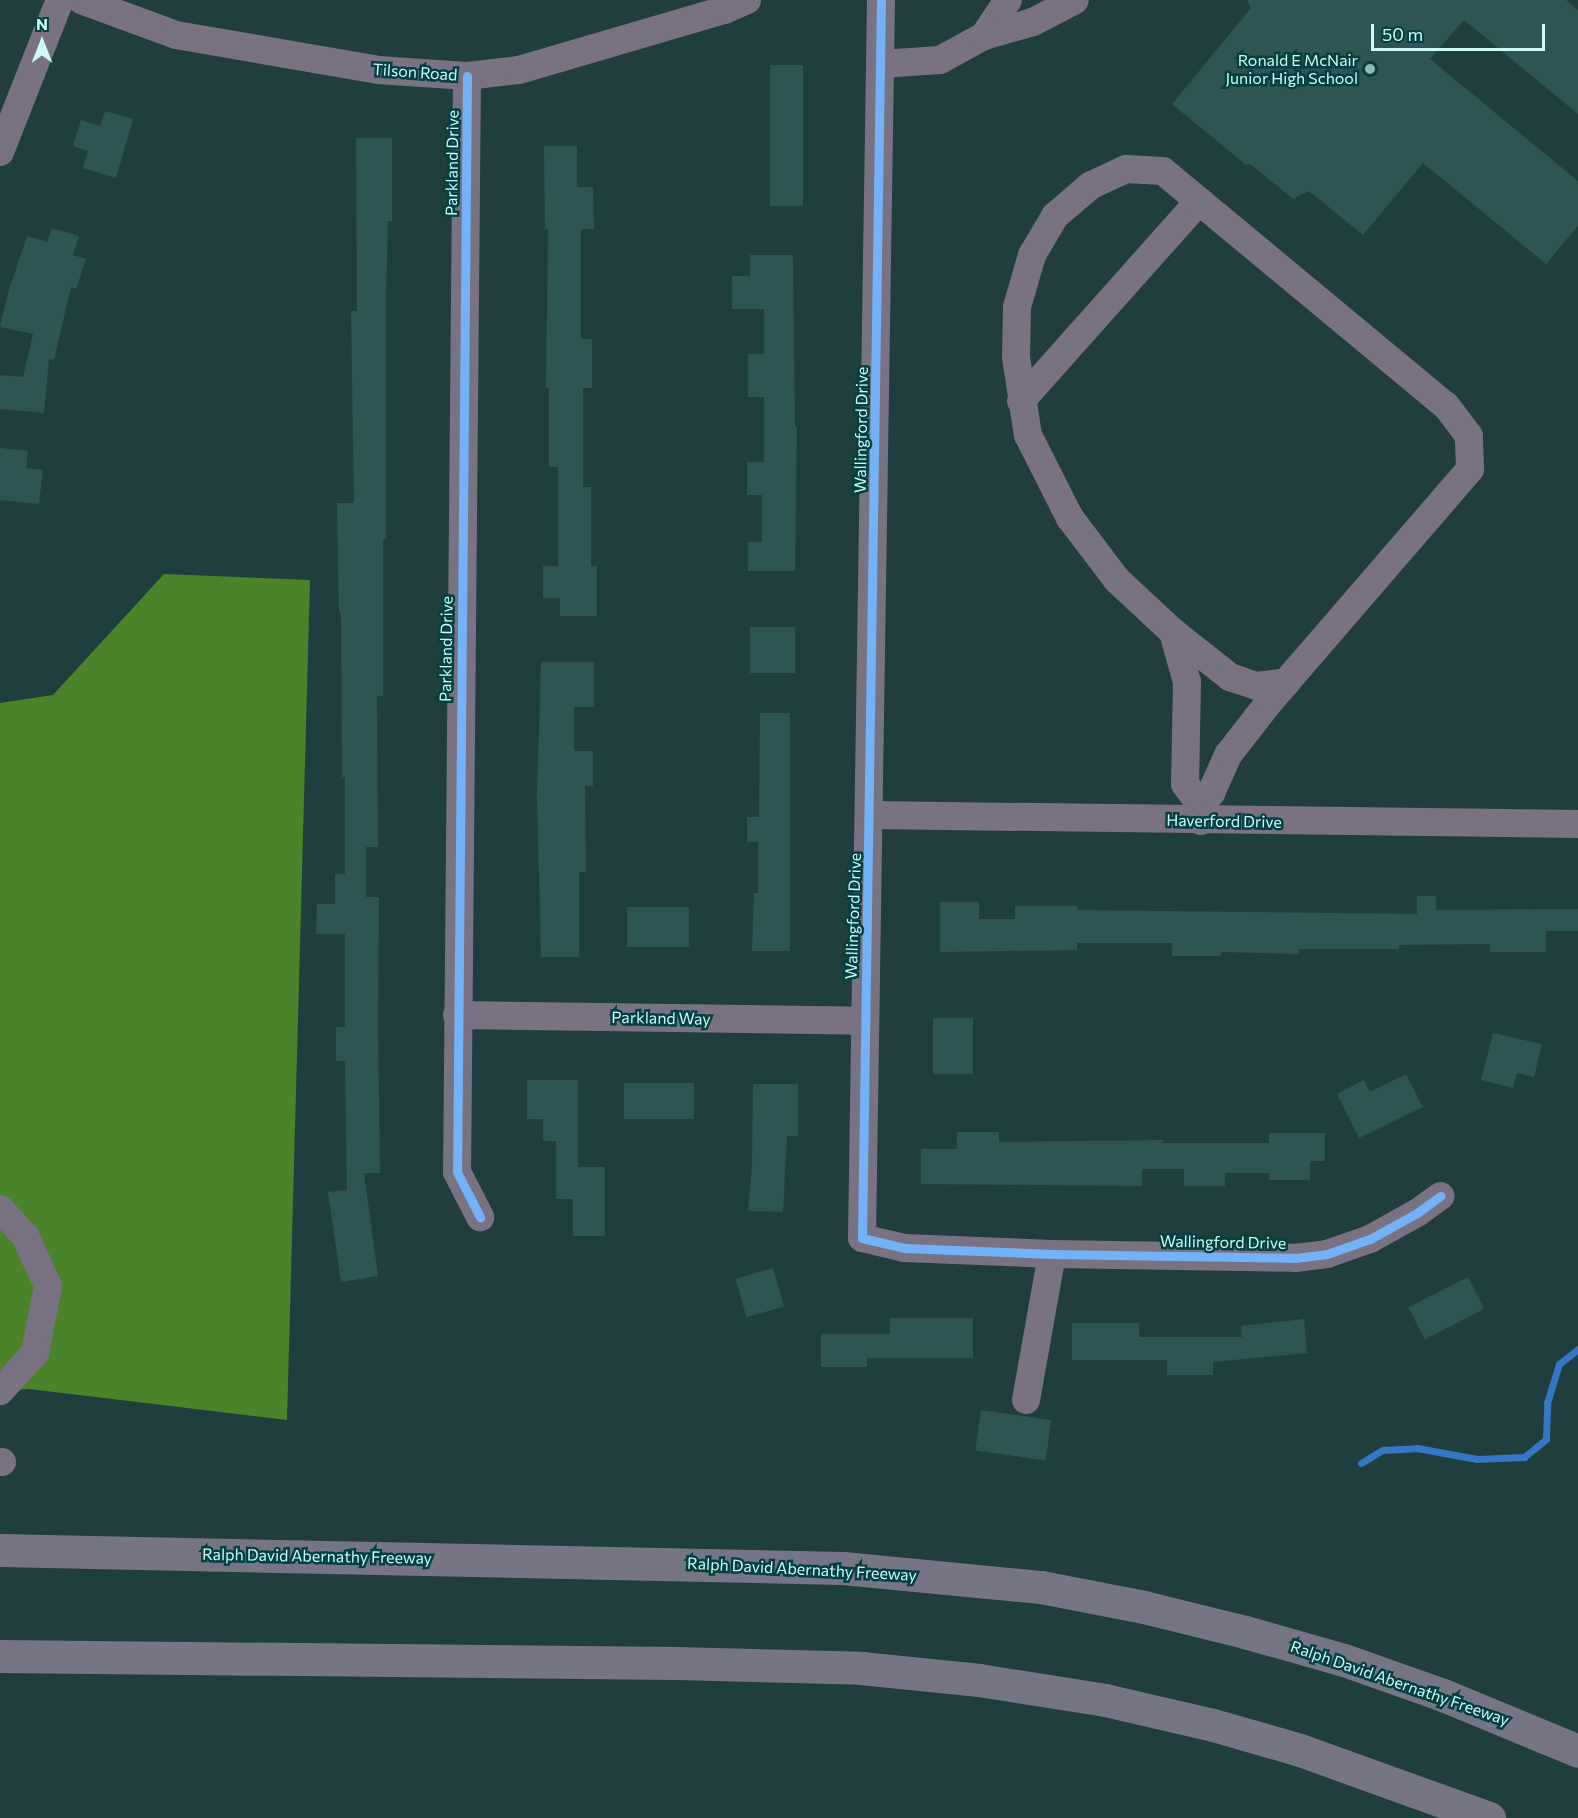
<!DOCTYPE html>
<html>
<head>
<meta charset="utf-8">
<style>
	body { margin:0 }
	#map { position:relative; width:1578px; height:1818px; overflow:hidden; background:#213e3e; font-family:Commissioner,sans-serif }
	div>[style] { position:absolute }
	.forest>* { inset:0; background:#4b832a }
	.stream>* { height:7px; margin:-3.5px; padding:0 3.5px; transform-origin:3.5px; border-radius:3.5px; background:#3477c4 }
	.building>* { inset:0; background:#2e5454; transform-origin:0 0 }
	.minor>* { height:28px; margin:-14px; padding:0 14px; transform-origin:14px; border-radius:14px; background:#797282 }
	.highway>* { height:33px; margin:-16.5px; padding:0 16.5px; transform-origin:16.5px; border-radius:16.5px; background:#757585 }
	.cycleway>* { height:9px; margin:-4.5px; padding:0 4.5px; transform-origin:4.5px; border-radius:4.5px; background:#73b2f8 }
	.dots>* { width:16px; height:16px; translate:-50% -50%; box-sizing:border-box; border:3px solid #044040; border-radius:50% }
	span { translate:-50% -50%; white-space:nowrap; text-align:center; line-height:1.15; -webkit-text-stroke:5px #044040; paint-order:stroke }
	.poi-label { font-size:16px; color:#ccf9f8 }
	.right { translate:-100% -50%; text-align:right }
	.street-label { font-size:16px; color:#ccf9f8 }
	.north { position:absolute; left:12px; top:12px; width:60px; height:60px; -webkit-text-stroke:4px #044040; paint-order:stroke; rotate:0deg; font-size:16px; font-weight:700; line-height:24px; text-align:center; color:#ccf9f8 }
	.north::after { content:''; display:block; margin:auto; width:21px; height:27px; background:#ccf9f8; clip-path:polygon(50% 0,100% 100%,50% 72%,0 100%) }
	.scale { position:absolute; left:1371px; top:24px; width:174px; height:27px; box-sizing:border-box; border:3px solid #ccf9f8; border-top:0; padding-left:8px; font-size:18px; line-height:21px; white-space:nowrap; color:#ccf9f8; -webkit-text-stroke:4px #044040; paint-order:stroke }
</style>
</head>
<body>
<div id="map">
	<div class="forest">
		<i style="clip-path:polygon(164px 574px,310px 580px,287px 1420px,29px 1389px,0 1391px,0 703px,53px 695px)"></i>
	</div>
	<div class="stream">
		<i style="left:1361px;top:1463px;width:26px;rotate:-31deg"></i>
		<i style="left:1383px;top:1450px;width:34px;rotate:-3deg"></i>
		<i style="left:1417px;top:1448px;width:61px;rotate:10.4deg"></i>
		<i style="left:1477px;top:1459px;width:47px;rotate:-2.4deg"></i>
		<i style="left:1524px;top:1457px;width:28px;rotate:-39deg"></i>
		<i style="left:1546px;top:1439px;width:36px;rotate:-88deg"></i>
		<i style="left:1547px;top:1403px;width:41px;rotate:-72.9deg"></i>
		<i style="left:1559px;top:1364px;width:24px;rotate:-38deg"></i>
	</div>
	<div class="building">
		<i style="clip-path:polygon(1247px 0,1566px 0,1578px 10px,1578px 114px,1464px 20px,1430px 59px,1578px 181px,1578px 226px,1546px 264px,1423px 163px,1363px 235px,1309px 191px,1293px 199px,1250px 164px,1246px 165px,1172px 104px,1251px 8px)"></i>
		<i style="left:770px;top:65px;width:33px;height:141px"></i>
		<i style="clip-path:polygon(105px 111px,133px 119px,116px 178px,83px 168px,88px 151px,73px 146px,81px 120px,100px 126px)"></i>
		<i style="clip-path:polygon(356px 138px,392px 138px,392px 221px,388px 221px,386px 297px,386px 539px,383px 539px,383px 696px,377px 696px,378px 847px,366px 847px,366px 897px,379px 897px,378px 1027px,380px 1173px,364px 1173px,378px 1276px,341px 1282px,328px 1192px,347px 1190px,345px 1061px,336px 1061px,336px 1027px,345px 1027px,345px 934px,316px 934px,317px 904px,335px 904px,335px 874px,345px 874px,345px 777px,342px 777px,341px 613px,339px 613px,337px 503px,354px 503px,351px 311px,357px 311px)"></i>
		<i style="clip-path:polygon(544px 146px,577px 146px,577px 187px,593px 187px,594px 229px,581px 229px,581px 339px,592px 339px,592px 388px,583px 388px,583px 487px,591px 487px,591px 566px,597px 566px,597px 616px,560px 616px,560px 598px,543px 598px,543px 566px,558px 566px,558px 467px,549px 467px,549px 388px,546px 388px,548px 229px,545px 229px)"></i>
		<i style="clip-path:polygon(52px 228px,79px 236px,73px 255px,86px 259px,76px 289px,71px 287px,54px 360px,49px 359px,44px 413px,0 409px,0 375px,23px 377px,33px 334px,0 327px,8px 293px,27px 236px,47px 242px)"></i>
		<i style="clip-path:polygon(750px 255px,793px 255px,795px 427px,797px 427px,795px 571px,748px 571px,748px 542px,762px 542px,762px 495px,747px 495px,747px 462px,764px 462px,764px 397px,748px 397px,748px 354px,764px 354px,764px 309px,732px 309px,732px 276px,750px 276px)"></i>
		<i style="clip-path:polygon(0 448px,28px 451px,26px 468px,43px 470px,39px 504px,0 500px)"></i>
		<i style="left:750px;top:627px;width:45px;height:46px"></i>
		<i style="clip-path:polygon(541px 662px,594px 662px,594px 707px,574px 707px,574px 751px,593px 751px,593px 786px,585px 786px,586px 872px,579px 872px,579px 957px,541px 957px,537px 797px)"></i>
		<i style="clip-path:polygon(760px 713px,790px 713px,790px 951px,752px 951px,754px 893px,758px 893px,758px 842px,747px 842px,747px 817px,759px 817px)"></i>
		<i style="clip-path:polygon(1417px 896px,1436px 896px,1436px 910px,1578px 909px,1578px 931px,1546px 931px,1546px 952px,1490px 952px,1490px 944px,1399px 945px,1399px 949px,1299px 949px,1299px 954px,1221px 952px,1221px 956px,1172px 956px,1172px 943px,1077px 943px,1077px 950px,940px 952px,940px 902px,979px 902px,979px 919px,1015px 919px,1015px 906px,1077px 906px,1077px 910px,1417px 914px)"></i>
		<i style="left:627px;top:907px;width:62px;height:40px"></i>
		<i style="left:933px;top:1018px;width:40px;height:56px"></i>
		<i style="clip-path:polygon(1493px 1033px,1542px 1044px,1534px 1077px,1517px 1073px,1513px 1088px,1481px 1080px)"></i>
		<i style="clip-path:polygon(1406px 1074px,1423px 1107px,1359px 1138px,1337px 1094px,1364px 1080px,1370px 1092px)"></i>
		<i style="clip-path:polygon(527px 1080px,578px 1080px,578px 1167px,605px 1167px,605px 1236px,573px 1236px,573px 1199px,556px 1199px,556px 1141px,543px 1141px,543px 1119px,527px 1119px)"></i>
		<i style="left:624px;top:1083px;width:70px;height:36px"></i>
		<i style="clip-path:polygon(753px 1084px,798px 1084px,798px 1136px,787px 1136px,783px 1212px,748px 1211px,752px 1165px)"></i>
		<i style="clip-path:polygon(957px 1132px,999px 1132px,999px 1142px,1163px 1140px,1163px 1143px,1269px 1143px,1269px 1133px,1325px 1133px,1325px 1161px,1310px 1161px,1310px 1180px,1269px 1180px,1269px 1173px,1225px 1173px,1225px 1186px,1184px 1186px,1184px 1169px,1142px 1169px,1142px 1186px,921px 1184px,921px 1149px,957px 1149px)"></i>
		<i style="left:773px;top:1268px;width:40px;height:39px;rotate:74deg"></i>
		<i style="left:1468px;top:1277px;width:36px;height:67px;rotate:63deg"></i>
		<i style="clip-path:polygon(890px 1318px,973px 1318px,973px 1358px,867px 1358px,867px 1367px,821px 1367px,821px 1334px,890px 1334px)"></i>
		<i style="clip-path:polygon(1304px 1319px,1307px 1353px,1213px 1362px,1213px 1375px,1167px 1375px,1167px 1360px,1072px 1360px,1072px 1323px,1139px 1323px,1139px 1337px,1242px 1337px,1241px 1326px)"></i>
		<i style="left:981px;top:1410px;width:71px;height:41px;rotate:8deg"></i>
	</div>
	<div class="minor">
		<i style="left:81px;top:0;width:101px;rotate:20.2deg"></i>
		<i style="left:176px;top:35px;width:205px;rotate:9.8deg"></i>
		<i style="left:378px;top:70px;width:89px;rotate:3.9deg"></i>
		<i style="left:467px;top:76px;width:52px;rotate:-6.6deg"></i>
		<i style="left:519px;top:70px;width:214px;rotate:-16.3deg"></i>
		<i style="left:724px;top:10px;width:25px;rotate:-23deg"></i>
		<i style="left:881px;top:0;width:1238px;rotate:90.88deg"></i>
		<i style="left:862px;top:1238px;width:43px;rotate:13.4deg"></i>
		<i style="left:904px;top:1248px;width:148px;rotate:2.3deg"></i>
		<i style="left:1052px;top:1254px;width:243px;rotate:0.9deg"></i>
		<i style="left:1295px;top:1258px;width:32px;rotate:-7deg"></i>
		<i style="left:1327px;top:1254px;width:46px;rotate:-19.2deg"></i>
		<i style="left:1370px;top:1239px;width:54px;rotate:-29deg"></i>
		<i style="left:1417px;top:1213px;width:29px;rotate:-36deg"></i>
		<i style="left:984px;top:36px;width:43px;rotate:-56.3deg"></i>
		<i style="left:881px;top:64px;width:59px;rotate:-3.9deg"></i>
		<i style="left:940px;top:60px;width:50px;rotate:-28.6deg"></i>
		<i style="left:984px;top:36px;width:51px;rotate:-15.9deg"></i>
		<i style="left:1033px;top:22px;width:47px;rotate:-27.6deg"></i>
		<i style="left:467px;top:76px;width:1096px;rotate:90.52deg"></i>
		<i style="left:457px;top:1172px;width:51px;rotate:62.9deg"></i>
		<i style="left:0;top:152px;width:163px;rotate:-68.5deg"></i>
		<i style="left:1021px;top:401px;width:268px;rotate:-48.3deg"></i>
		<i style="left:1173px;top:632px;width:52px;rotate:74.4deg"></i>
		<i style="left:1187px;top:682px;width:102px;rotate:91.1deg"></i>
		<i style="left:1185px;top:784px;width:26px;rotate:53deg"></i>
		<i style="left:1201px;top:805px;width:16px;rotate:90deg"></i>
		<i style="left:1201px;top:805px;width:16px;rotate:-50deg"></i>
		<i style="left:1211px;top:793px;width:42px;rotate:-65.9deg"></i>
		<i style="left:1228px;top:755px;width:68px;rotate:-52.1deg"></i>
		<i style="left:1270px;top:701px;width:306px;rotate:-49.2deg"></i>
		<i style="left:1470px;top:469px;width:33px;rotate:-92deg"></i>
		<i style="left:1469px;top:436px;width:38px;rotate:-127deg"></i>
		<i style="left:1446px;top:406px;width:368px;rotate:-140.3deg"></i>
		<i style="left:1163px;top:171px;width:37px;rotate:-177deg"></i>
		<i style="left:1126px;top:169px;width:40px;rotate:155deg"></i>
		<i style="left:1090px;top:186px;width:46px;rotate:139.4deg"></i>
		<i style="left:1055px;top:216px;width:45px;rotate:120.5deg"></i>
		<i style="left:1032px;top:255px;width:54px;rotate:106.1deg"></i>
		<i style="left:1017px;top:307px;width:50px;rotate:91.1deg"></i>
		<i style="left:1016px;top:357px;width:79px;rotate:81.3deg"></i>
		<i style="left:1028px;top:435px;width:93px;rotate:63.2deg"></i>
		<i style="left:1070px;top:518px;width:78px;rotate:52.8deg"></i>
		<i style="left:1117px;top:580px;width:76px;rotate:42.9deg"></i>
		<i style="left:1173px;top:632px;width:73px;rotate:38.3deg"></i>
		<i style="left:1230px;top:677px;width:28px;rotate:19deg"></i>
		<i style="left:1256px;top:686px;width:31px;rotate:-7deg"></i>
		<i style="left:870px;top:815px;width:708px;rotate:0.73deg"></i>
		<i style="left:457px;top:1015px;width:408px;rotate:0.8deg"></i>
		<i style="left:0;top:1209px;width:37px;rotate:47deg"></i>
		<i style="left:25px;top:1236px;width:55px;rotate:65.3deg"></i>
		<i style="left:48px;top:1286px;width:68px;rotate:101deg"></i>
		<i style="left:35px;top:1353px;width:52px;rotate:132.6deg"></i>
		<i style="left:1026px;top:1400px;width:148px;rotate:-79.9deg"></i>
		<i style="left:0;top:1462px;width:2px"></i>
	</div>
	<div class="highway">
		<i style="left:0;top:1550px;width:843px;rotate:1.22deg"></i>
		<i style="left:843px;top:1568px;width:199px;rotate:5.5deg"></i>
		<i style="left:1041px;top:1587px;width:105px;rotate:11deg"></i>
		<i style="left:1144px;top:1607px;width:104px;rotate:13.9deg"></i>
		<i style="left:1245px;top:1632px;width:103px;rotate:15.8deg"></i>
		<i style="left:1344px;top:1660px;width:105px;rotate:19.5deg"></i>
		<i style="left:1443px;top:1695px;width:146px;rotate:22.5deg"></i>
		<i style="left:0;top:1656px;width:676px;rotate:0.59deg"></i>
		<i style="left:676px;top:1663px;width:185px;rotate:1.5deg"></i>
		<i style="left:861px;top:1668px;width:119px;rotate:5.8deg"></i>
		<i style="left:979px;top:1680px;width:128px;rotate:9deg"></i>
		<i style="left:1105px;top:1700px;width:111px;rotate:13deg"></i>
		<i style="left:1213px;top:1725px;width:91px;rotate:16deg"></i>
		<i style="left:1300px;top:1750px;width:201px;rotate:19.8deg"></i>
	</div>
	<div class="cycleway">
		<i style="left:881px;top:0;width:1238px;rotate:90.88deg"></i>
		<i style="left:862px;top:1238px;width:43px;rotate:13.4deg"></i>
		<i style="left:904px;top:1248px;width:148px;rotate:2.3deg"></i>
		<i style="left:1052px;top:1254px;width:243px;rotate:0.9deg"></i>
		<i style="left:1295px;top:1258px;width:32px;rotate:-7deg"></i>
		<i style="left:1327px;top:1254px;width:46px;rotate:-19.2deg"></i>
		<i style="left:1370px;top:1239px;width:54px;rotate:-29deg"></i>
		<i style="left:1417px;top:1213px;width:29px;rotate:-36deg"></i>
		<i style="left:467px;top:76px;width:1096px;rotate:90.52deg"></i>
		<i style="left:457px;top:1172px;width:51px;rotate:62.9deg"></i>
	</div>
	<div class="dots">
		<i style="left:1370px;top:69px;background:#90b8b7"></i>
	</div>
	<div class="poi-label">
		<span class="right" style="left:1358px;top:69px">Ronald E McNair<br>Junior High School</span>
	</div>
	<div class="street-label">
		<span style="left:415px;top:72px;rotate:4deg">Tilson Road</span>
		<span style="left:452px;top:163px;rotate:-89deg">Parkland Drive</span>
		<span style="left:861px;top:430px;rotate:-89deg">Wallingford Drive</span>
		<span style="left:446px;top:649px;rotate:-89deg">Parkland Drive</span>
		<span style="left:1224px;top:821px;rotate:1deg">Haverford Drive</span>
		<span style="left:853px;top:916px;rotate:-88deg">Wallingford Drive</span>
		<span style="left:661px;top:1018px;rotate:1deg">Parkland Way</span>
		<span style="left:1223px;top:1242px;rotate:1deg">Wallingford Drive</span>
		<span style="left:317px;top:1556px;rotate:1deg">Ralph David Abernathy Freeway</span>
		<span style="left:802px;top:1569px;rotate:3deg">Ralph David Abernathy Freeway</span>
		<span style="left:1400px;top:1683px;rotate:19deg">Ralph David Abernathy Freeway</span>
	</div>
	<div class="north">N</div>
	<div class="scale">50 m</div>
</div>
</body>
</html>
